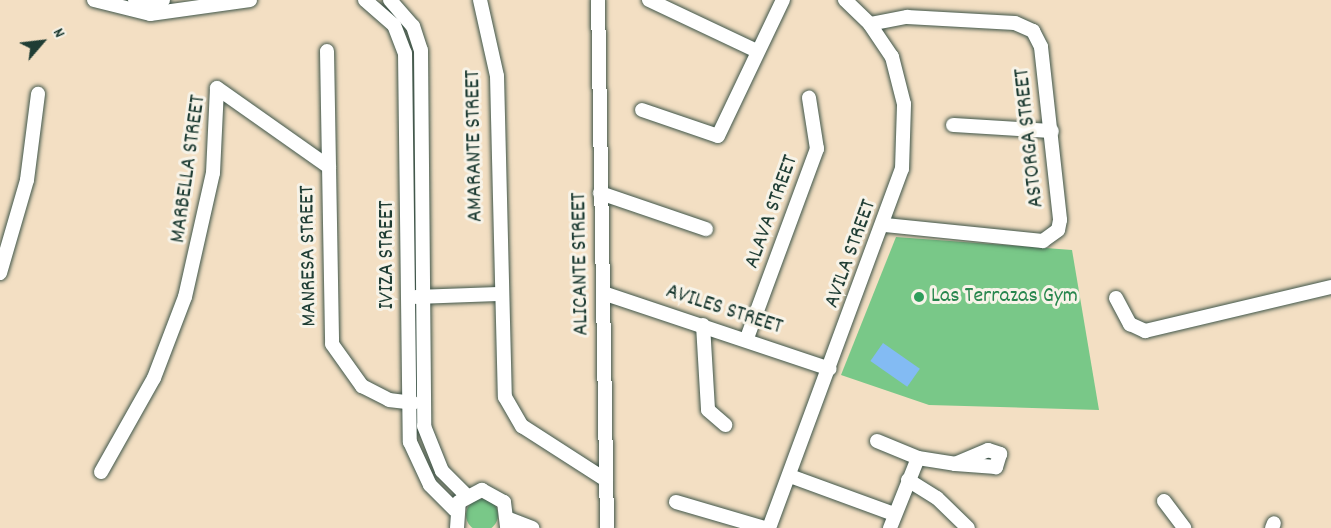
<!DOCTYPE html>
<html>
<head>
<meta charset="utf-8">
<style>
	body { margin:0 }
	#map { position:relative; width:1331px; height:528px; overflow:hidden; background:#f3dfc3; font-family:Dekko,sans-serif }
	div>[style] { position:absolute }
	.green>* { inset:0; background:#79c888 }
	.round { border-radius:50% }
	.water>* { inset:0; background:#83bbf3; transform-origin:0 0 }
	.roads { filter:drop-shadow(0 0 2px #3f5549) drop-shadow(0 0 2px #3f5549) }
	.minor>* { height:14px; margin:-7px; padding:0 7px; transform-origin:7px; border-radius:7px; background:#fff }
	.dots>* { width:16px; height:16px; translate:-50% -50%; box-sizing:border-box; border:3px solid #f7f3e8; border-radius:50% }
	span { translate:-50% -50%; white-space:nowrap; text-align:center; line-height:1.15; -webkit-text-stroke:6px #f7f3e8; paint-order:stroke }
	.street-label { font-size:22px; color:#1f3d34 }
	.leisure-label { font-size:22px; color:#27864d }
	.left { translate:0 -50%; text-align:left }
	.north { position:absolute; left:12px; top:12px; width:60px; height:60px; -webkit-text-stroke:4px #f7f3e8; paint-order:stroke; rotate:62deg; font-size:16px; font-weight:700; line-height:24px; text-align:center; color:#1f3d34 }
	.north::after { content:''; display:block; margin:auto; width:21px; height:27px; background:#1f3d34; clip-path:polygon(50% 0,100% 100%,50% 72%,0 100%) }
</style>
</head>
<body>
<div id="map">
	<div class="green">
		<i style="clip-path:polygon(896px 237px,1072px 250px,1099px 410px,929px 405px,841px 375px)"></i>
		<i class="round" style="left:466px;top:499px;width:32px;height:32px"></i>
	</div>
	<div class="water">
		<i style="left:883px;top:343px;width:45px;height:22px;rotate:35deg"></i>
	</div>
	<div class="roads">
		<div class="minor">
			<i style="left:94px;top:0;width:58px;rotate:14deg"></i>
			<i style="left:150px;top:14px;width:101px;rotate:-8deg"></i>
			<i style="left:135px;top:0;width:28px"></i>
			<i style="left:365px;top:0;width:38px;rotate:41deg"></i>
			<i style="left:394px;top:25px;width:30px;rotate:69deg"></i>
			<i style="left:405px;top:53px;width:389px;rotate:89.3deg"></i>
			<i style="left:410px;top:442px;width:47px;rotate:65.1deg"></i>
			<i style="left:430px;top:485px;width:35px;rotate:45deg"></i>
			<i style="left:390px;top:0;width:35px;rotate:49deg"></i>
			<i style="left:413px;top:26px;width:25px;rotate:72deg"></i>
			<i style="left:421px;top:50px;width:376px;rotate:89.5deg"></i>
			<i style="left:424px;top:426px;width:48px;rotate:68.2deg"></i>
			<i style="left:442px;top:471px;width:34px;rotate:45deg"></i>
			<i style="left:480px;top:0;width:78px;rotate:77.4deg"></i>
			<i style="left:497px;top:76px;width:321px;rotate:88.6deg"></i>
			<i style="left:505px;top:397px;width:34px;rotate:60deg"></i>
			<i style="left:522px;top:426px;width:100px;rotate:32.7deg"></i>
			<i style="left:598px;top:0;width:528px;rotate:89.02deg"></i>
			<i style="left:649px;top:0;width:117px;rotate:25.3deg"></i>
			<i style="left:870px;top:24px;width:38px;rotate:-11deg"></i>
			<i style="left:907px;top:17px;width:108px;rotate:3.2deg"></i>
			<i style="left:1015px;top:23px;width:20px;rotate:24deg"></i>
			<i style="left:1033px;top:31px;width:18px;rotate:63deg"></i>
			<i style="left:1041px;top:47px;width:174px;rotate:83.7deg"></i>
			<i style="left:1060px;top:220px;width:10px;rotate:101deg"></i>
			<i style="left:1058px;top:230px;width:19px;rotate:144deg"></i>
			<i style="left:1043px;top:241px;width:159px;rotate:-174.2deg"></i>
			<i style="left:327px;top:51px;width:293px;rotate:89deg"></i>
			<i style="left:332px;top:344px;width:52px;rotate:54.5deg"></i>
			<i style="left:362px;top:386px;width:30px;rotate:27deg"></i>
			<i style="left:389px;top:400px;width:24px;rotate:7deg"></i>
			<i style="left:642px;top:110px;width:80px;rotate:18.9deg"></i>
			<i style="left:718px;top:136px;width:151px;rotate:-64.5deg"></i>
			<i style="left:953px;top:125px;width:99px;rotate:3.5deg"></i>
			<i style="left:600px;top:193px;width:112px;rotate:18.8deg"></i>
			<i style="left:0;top:273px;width:97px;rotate:-73.8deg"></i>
			<i style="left:27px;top:180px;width:87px;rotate:-82.7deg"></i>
			<i style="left:603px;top:293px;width:239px;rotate:18.5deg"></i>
			<i style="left:416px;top:297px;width:82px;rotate:-2.1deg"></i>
			<i style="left:1116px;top:298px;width:30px;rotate:62deg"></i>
			<i style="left:1130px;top:324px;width:17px;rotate:25deg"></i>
			<i style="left:1145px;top:331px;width:191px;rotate:-13.3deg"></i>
			<i style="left:703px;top:325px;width:85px;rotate:86.6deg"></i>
			<i style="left:708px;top:410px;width:23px;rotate:41deg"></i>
			<i style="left:747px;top:338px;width:202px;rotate:-69.7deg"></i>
			<i style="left:817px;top:149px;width:52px;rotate:-98.9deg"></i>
			<i style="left:877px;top:441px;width:44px;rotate:22.5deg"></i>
			<i style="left:918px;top:458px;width:37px;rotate:9deg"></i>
			<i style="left:988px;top:450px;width:13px;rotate:18deg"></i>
			<i style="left:1000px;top:454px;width:14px;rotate:107deg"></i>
			<i style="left:996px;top:467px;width:41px;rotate:-175.8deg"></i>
			<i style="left:955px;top:464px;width:36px;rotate:-23deg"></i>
			<i style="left:101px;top:472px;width:108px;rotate:-60.6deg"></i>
			<i style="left:154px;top:378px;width:87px;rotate:-69.1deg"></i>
			<i style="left:185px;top:297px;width:127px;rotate:-77.3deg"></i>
			<i style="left:213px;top:173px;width:85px;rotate:-87.3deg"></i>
			<i style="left:217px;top:88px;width:137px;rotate:35.2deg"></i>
			<i style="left:790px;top:476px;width:111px;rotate:20.1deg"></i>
			<i style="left:908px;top:480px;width:34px;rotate:32deg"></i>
			<i style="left:937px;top:498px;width:43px;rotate:44.1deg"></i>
			<i style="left:1164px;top:501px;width:34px;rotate:53deg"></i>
			<i style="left:676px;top:502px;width:93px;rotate:16.3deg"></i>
			<i style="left:509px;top:519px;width:25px;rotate:21deg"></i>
			<i style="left:457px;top:528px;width:26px;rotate:-86deg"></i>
			<i style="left:459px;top:502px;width:26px;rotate:-28deg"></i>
			<i style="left:482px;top:490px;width:25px;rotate:29deg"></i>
			<i style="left:504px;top:502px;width:26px;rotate:83deg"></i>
			<i style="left:769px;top:528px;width:383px;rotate:-69.7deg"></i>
			<i style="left:902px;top:169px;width:65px;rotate:-88.2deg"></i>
			<i style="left:904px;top:104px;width:49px;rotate:-104.3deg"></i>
			<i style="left:892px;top:57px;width:40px;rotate:-124deg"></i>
			<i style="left:870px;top:24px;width:35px;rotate:-136deg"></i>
			<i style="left:890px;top:528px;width:75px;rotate:-68.2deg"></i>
			<i style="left:1272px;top:528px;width:5px;rotate:-68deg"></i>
		</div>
	</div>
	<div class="dots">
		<i style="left:919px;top:297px;background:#2e9e5b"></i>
	</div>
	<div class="street-label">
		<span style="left:1030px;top:138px;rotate:-96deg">ASTORGA STREET</span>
		<span style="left:475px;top:146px;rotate:-91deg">AMARANTE STREET</span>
		<span style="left:189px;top:169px;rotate:-82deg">MARBELLA STREET</span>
		<span style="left:772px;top:212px;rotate:-70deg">ALAVA STREET</span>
		<span style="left:851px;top:254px;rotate:-70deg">AVILA STREET</span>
		<span style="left:388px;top:255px;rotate:-90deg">IVIZA STREET</span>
		<span style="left:309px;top:256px;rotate:-91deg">MANRESA STREET</span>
		<span style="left:581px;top:264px;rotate:-91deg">ALICANTE STREET</span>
		<span style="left:724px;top:310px;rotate:18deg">AVILES STREET</span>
	</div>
	<div class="leisure-label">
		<span class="left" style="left:931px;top:297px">Las Terrazas Gym</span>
	</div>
	<div class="north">N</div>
</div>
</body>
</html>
